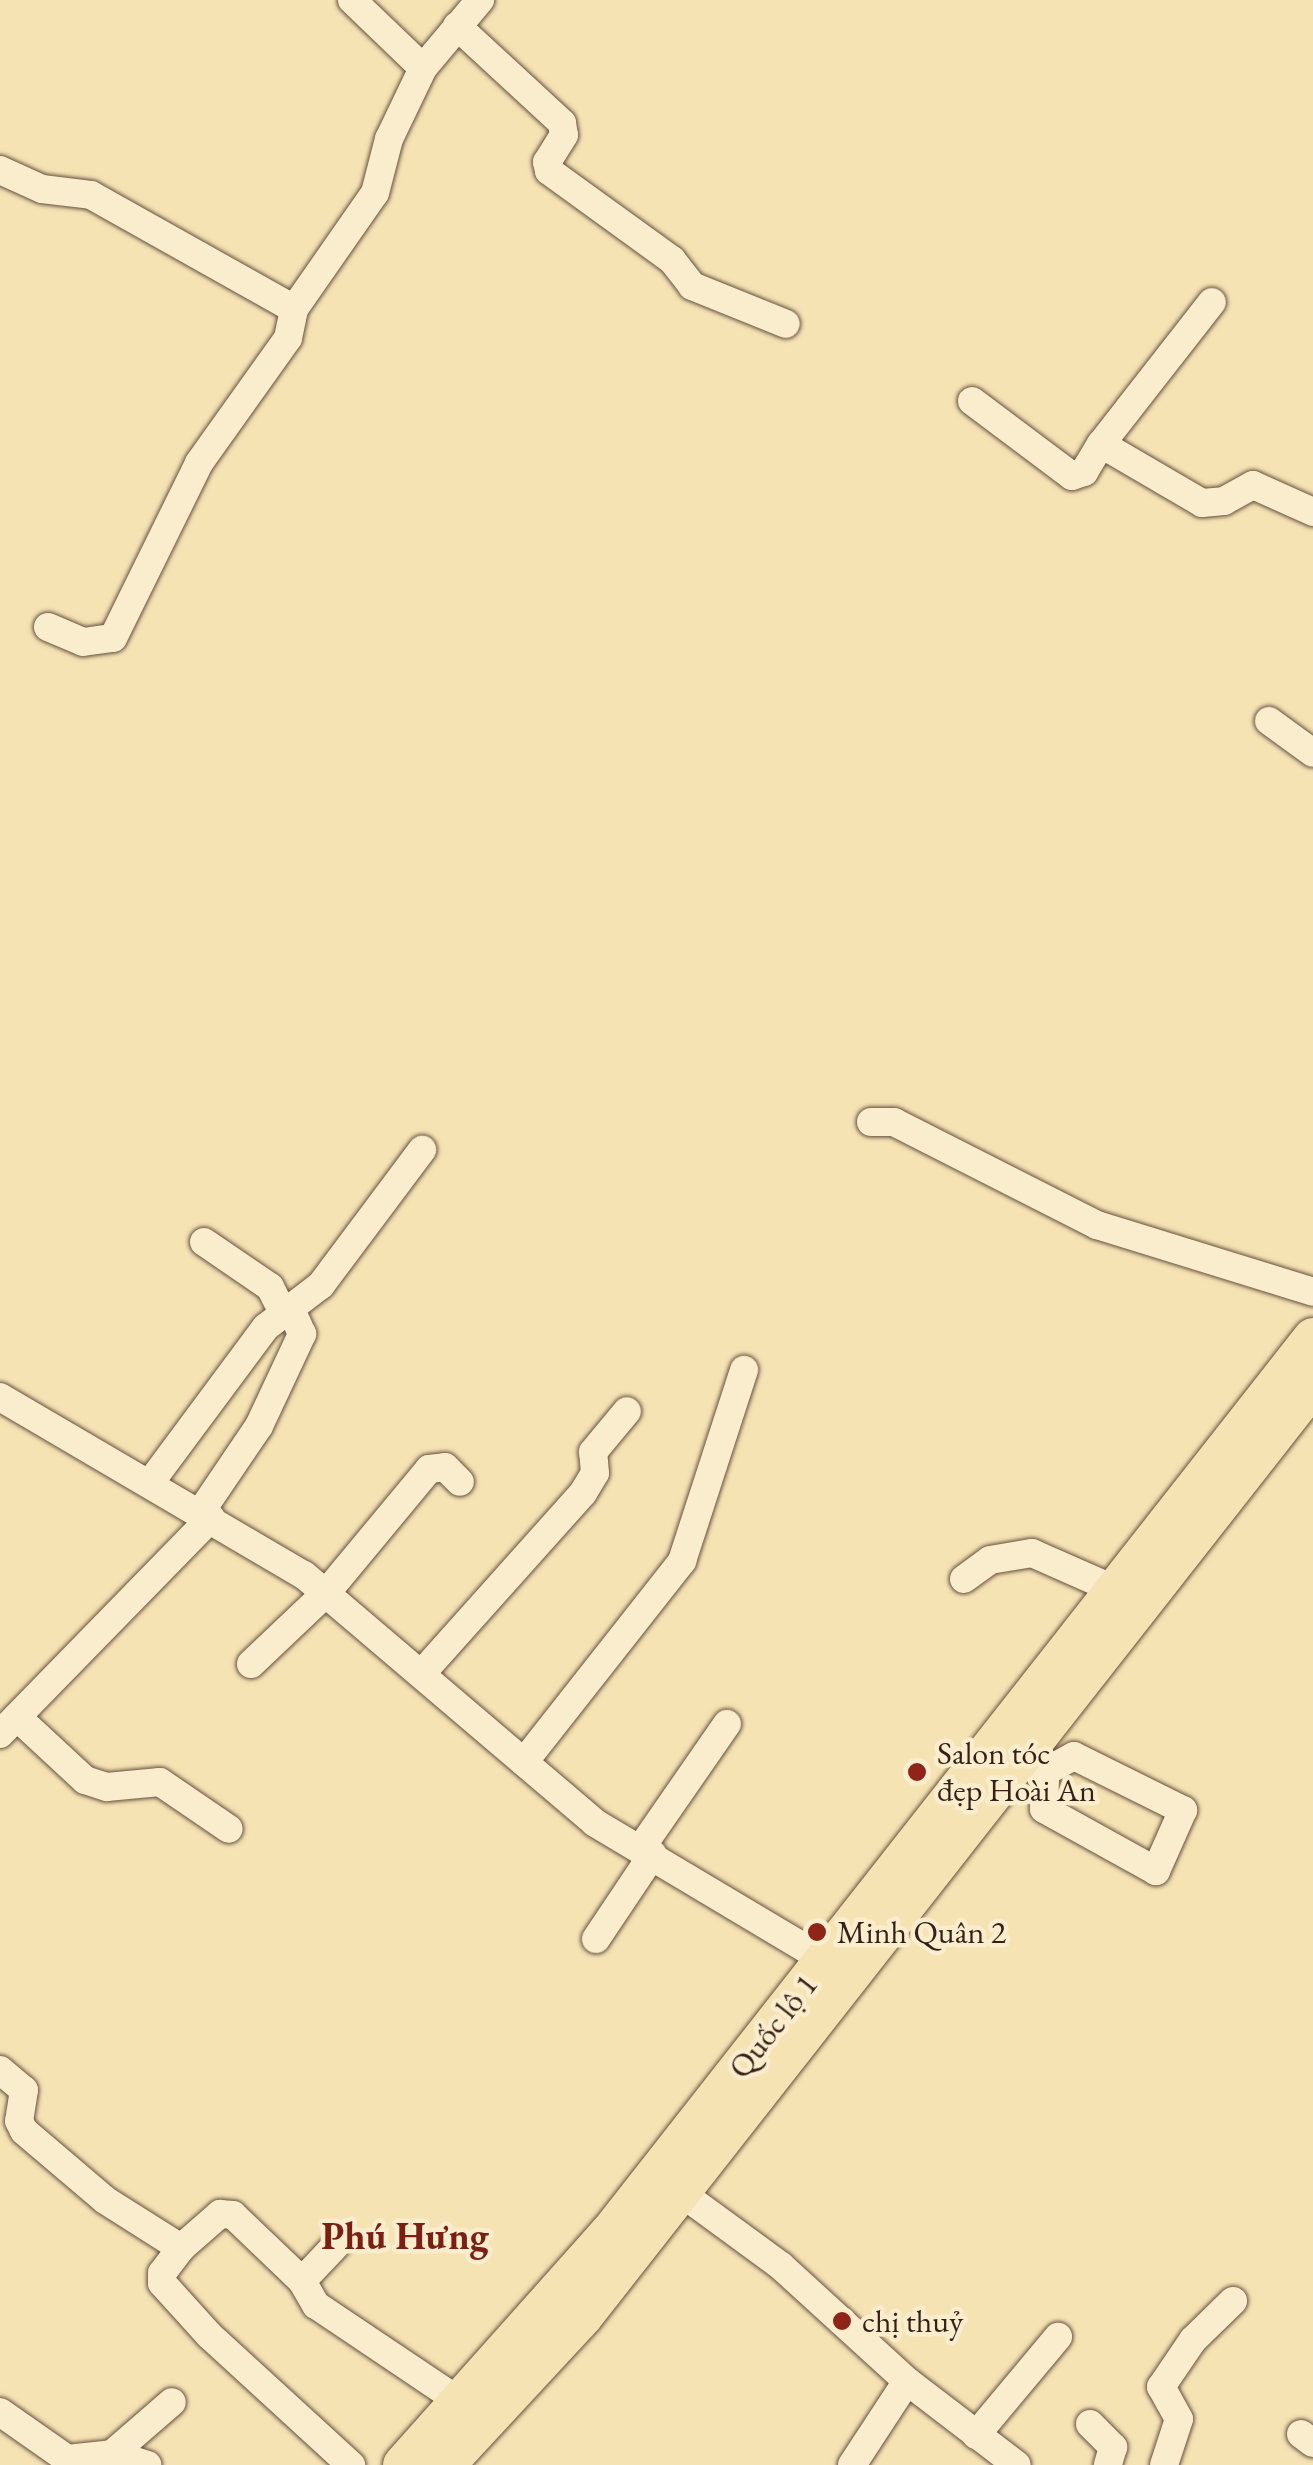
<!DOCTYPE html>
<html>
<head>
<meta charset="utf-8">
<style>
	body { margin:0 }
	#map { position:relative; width:1313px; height:2465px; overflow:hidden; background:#f6e3b4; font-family:"EB Garamond",serif }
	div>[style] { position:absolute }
	.roads { filter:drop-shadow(0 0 2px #65503e) drop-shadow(0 0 2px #65503e) }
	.minor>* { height:28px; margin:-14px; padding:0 14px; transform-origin:14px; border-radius:14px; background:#f9edce }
	.highway>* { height:40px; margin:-20px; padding:0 20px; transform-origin:20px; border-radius:20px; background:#f6e3b4 }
	.dots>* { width:28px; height:28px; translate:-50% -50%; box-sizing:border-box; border:5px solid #f9edce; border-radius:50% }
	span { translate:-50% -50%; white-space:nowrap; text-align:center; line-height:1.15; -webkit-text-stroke:9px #f9edce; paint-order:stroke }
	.poi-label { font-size:32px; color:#351f17 }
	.left { translate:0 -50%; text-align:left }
	.street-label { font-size:32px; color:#351f17 }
	.quarter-label { font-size:38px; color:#7a1f14; font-weight:700 }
</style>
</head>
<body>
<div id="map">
	<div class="roads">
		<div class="minor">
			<i style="left:352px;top:0;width:98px;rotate:43.8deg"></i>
			<i style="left:457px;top:26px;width:143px;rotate:42.7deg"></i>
			<i style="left:562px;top:123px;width:12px;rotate:81deg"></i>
			<i style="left:564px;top:135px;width:32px;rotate:122deg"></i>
			<i style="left:547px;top:162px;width:9px;rotate:77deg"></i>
			<i style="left:549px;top:171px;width:152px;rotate:35.9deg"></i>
			<i style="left:672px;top:260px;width:33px;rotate:52deg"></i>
			<i style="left:692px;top:286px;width:101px;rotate:22deg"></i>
			<i style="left:0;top:170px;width:46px;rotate:24.3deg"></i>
			<i style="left:42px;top:189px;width:49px;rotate:7deg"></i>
			<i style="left:91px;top:195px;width:233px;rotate:29.3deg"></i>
			<i style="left:294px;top:309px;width:141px;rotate:-55.1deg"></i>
			<i style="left:375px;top:193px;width:56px;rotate:-75.5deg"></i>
			<i style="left:389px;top:139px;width:79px;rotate:-64.4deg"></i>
			<i style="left:423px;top:68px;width:89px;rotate:-50deg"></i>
			<i style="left:972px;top:401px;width:125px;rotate:36.9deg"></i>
			<i style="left:1072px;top:476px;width:13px;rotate:-18deg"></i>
			<i style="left:1084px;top:472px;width:33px;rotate:-59deg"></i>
			<i style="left:1101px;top:444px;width:117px;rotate:30.3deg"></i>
			<i style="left:1202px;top:503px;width:22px;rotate:-5deg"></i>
			<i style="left:1224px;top:501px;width:33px;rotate:-29deg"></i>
			<i style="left:1253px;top:485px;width:66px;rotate:24.2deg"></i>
			<i style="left:1101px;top:444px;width:180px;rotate:-52deg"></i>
			<i style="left:48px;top:627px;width:38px;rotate:23deg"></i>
			<i style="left:83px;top:642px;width:30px;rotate:-8deg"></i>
			<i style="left:113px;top:638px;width:195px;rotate:-63.8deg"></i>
			<i style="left:199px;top:463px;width:153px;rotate:-54.5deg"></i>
			<i style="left:288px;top:338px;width:30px;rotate:-78deg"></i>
			<i style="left:1269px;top:721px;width:54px;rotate:36deg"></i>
			<i style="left:871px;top:1122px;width:23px"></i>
			<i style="left:894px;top:1122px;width:228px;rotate:26.9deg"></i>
			<i style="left:1097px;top:1225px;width:226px;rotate:17.2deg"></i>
			<i style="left:204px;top:1242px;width:80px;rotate:34.3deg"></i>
			<i style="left:270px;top:1287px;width:27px;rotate:63deg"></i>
			<i style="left:0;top:1397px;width:352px;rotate:30.4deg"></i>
			<i style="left:304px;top:1575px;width:382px;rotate:40.4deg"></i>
			<i style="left:595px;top:1823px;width:268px;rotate:30.8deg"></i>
			<i style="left:150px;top:1483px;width:194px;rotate:-53.4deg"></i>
			<i style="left:266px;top:1327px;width:69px;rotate:-37.4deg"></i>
			<i style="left:321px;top:1285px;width:169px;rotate:-53.2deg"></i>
			<i style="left:200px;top:1513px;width:105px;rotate:-55.9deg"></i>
			<i style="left:259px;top:1426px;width:102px;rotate:-64.9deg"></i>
			<i style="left:302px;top:1334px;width:30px;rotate:-114deg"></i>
			<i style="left:964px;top:1579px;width:32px;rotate:-36deg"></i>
			<i style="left:990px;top:1560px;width:43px;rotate:-9.5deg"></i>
			<i style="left:1032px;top:1553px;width:92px;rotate:23.8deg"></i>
			<i style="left:251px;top:1664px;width:105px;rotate:-43.5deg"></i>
			<i style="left:327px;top:1592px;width:160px;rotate:-50.3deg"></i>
			<i style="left:429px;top:1469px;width:16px;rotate:-7deg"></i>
			<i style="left:445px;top:1467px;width:21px;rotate:45deg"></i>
			<i style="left:422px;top:1673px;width:241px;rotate:-48.2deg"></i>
			<i style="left:583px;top:1493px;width:23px;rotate:-59deg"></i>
			<i style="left:595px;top:1473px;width:21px;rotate:-95deg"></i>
			<i style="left:593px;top:1452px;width:53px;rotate:-50.3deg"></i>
			<i style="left:17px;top:1717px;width:93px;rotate:42.8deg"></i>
			<i style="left:85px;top:1780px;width:23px;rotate:18deg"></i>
			<i style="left:107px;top:1787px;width:53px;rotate:-5.4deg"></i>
			<i style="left:160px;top:1782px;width:83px;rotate:34.3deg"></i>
			<i style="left:0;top:1734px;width:302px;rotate:-45.7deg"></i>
			<i style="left:1074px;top:1756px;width:122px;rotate:26.4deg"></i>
			<i style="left:1183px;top:1810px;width:67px;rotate:113.9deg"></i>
			<i style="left:1156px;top:1871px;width:128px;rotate:-151deg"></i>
			<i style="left:1044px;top:1809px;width:37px;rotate:-88deg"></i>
			<i style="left:1045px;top:1772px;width:33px;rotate:-29deg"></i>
			<i style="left:524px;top:1762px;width:256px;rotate:-51.8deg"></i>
			<i style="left:682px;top:1561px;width:201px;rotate:-72deg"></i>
			<i style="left:641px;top:1848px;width:151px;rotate:-55.3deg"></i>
			<i style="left:596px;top:1939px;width:102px;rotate:-56.2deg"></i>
			<i style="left:0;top:2070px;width:31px;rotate:40deg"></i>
			<i style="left:24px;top:2090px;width:31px;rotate:99deg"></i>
			<i style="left:19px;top:2121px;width:11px;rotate:63deg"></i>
			<i style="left:24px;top:2131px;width:106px;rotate:40.4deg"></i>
			<i style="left:105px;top:2200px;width:90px;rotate:32.3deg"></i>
			<i style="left:181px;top:2248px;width:31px;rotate:127deg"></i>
			<i style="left:162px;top:2273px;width:10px;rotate:90deg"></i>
			<i style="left:162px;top:2283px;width:70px;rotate:47.9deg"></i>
			<i style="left:209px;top:2335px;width:193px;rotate:42.5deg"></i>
			<i style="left:680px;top:2192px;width:125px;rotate:36.2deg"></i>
			<i style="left:781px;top:2266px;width:171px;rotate:42.4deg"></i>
			<i style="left:907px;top:2381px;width:138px;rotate:37.4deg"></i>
			<i style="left:181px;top:2248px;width:52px;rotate:-41.1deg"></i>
			<i style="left:220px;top:2214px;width:13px;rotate:4deg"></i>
			<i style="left:233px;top:2215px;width:95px;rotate:43.7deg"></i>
			<i style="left:302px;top:2281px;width:28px;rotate:60deg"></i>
			<i style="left:316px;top:2305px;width:172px;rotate:33.9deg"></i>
			<i style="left:302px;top:2281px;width:50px;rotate:-46.6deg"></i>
			<i style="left:0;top:2412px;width:82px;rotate:35deg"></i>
			<i style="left:67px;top:2459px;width:45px;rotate:-6.3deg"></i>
			<i style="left:112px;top:2454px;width:37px;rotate:17deg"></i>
			<i style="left:1090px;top:2424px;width:33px;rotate:45deg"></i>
			<i style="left:1113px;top:2447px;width:19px;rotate:106deg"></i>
			<i style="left:1301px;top:2434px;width:15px;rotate:37deg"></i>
			<i style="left:976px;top:2435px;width:128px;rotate:-50.1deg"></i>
			<i style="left:112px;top:2454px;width:79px;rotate:-40.9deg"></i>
			<i style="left:852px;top:2465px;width:100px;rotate:-56.8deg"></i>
			<i style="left:1164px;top:2465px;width:48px;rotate:-71.9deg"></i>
			<i style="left:1179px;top:2419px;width:37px;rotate:-119deg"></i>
			<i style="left:1161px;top:2387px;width:57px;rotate:-55.8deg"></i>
			<i style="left:1193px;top:2340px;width:56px;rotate:-44.3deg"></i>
		</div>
		<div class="highway">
			<i style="left:403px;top:2465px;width:311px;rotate:-48.3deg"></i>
			<i style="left:610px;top:2233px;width:1138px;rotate:-51.85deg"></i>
			<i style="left:445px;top:2465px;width:203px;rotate:-47.2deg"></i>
			<i style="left:583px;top:2316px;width:1183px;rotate:-51.9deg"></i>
		</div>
	</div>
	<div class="dots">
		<i style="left:917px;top:1772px;background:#8f2418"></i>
		<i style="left:817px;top:1932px;background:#8f2418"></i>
		<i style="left:842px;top:2321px;background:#8f2418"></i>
	</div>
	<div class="poi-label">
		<span class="left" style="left:937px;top:1772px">Salon tóc<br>đẹp Hoài An</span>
		<span class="left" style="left:837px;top:1932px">Minh Quân 2</span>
		<span class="left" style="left:862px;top:2321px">chị thuỷ</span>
	</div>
	<div class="street-label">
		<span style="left:773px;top:2026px;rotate:-52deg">Quốc lộ 1</span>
	</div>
	<div class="quarter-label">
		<span style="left:405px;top:2236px">Phú Hưng</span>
	</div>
</div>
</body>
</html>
